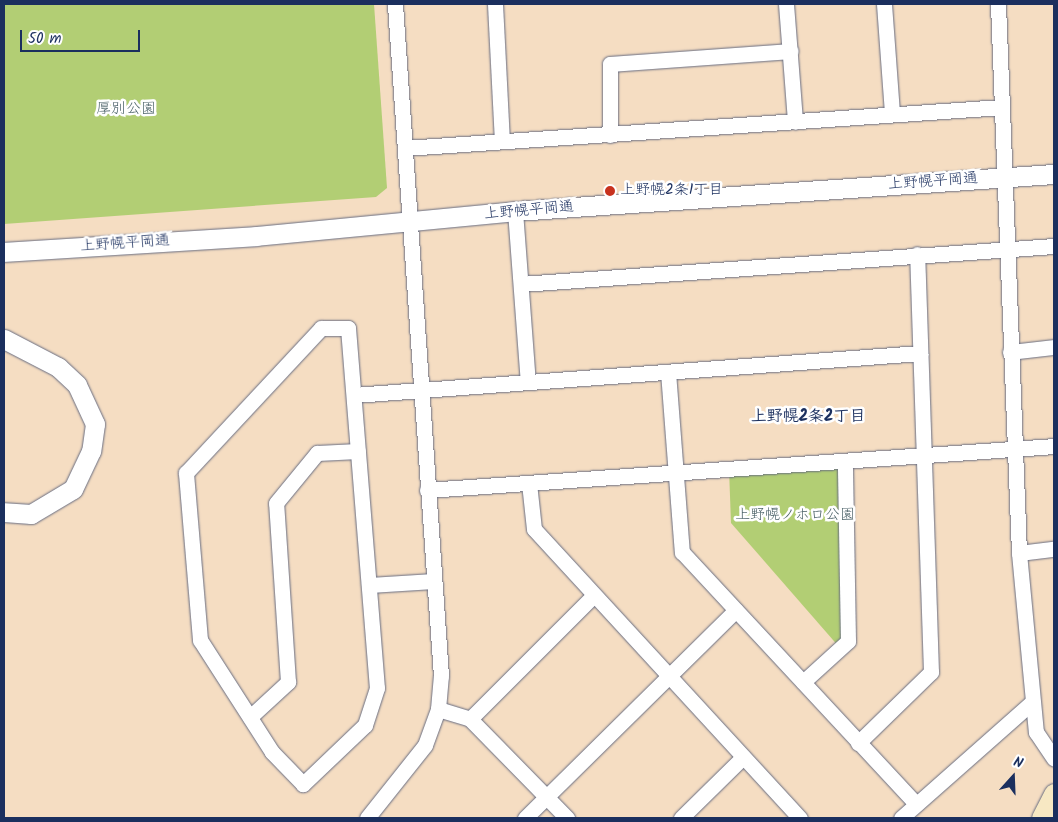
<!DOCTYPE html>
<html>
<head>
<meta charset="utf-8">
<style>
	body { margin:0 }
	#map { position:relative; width:1058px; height:822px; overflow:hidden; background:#f5ddc2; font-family:Kalam,"Klee One",sans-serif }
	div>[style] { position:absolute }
	.green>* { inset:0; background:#b2ce74 }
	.roads { filter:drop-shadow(0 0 1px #676c81) drop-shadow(0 0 1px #676c81) }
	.minor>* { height:15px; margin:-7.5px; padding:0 7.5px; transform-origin:7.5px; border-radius:7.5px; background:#fff }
	.tertiary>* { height:19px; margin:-9.5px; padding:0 9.5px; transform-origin:9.5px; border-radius:9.5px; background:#fff }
	.secondary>* { height:21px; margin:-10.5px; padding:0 10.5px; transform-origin:10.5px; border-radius:10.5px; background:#f7e8c3 }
	.dots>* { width:14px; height:14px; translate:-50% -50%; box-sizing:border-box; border:2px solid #fff; border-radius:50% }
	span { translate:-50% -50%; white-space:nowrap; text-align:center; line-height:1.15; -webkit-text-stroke:5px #fff; paint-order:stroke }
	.park-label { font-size:15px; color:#485f65 }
	.street-label { font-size:15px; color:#1b2f5e }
	.poi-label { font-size:15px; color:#1b2f5e }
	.left { translate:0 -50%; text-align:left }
	.neighbourhood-label { font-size:16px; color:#1b2f5e; font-weight:700 }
	.frame { position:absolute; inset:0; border:5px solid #1b2f5e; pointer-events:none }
	.north { position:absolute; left:988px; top:752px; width:50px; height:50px; -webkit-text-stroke:4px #fff; paint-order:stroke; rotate:20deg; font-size:14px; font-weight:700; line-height:20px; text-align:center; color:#1b2f5e }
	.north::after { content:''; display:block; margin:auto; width:18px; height:22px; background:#1b2f5e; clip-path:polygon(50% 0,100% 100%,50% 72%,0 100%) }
	.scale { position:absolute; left:20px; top:30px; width:120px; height:22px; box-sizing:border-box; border:2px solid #1b2f5e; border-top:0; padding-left:6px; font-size:15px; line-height:18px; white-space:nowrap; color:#1b2f5e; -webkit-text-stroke:4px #fff; paint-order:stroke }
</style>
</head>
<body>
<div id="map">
	<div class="green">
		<i style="clip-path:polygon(4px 4px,374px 4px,387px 188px,376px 197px,4px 224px)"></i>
		<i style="clip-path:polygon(845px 461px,848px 641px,840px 648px,731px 523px,729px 469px)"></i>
	</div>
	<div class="roads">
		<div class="minor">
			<i style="left:495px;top:4px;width:137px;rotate:87.1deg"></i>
			<i style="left:786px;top:4px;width:118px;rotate:85.6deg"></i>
			<i style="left:884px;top:4px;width:109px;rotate:85.8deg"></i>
			<i style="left:998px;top:4px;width:549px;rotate:87.81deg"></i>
			<i style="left:1019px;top:553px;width:180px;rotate:84.6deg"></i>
			<i style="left:1036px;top:732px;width:32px;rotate:56deg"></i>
			<i style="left:610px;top:135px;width:71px;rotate:-90deg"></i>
			<i style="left:610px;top:64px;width:181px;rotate:-4.1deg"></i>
			<i style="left:405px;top:148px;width:598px;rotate:-3.93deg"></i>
			<i style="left:515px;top:211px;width:171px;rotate:85.7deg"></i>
			<i style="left:521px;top:284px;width:534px;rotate:-4.08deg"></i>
			<i style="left:321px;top:328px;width:27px"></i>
			<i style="left:348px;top:328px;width:361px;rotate:85.4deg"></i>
			<i style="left:377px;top:688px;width:39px;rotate:108deg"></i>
			<i style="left:365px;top:725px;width:86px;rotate:136.4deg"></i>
			<i style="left:303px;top:784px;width:45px;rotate:-134.1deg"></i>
			<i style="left:272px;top:752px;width:133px;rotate:-122.7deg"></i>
			<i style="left:200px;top:640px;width:168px;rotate:-94.8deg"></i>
			<i style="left:186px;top:473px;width:198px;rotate:-47deg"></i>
			<i style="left:1010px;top:352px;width:44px;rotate:-6.5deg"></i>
			<i style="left:668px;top:372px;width:181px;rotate:85.6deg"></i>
			<i style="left:682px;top:552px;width:344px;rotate:47.1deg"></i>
			<i style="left:354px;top:395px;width:568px;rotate:-4.24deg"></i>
			<i style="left:529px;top:483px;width:46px;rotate:83.8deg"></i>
			<i style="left:534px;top:529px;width:393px;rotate:47.4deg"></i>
			<i style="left:427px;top:490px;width:629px;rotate:-4.01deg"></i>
			<i style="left:1019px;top:553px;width:35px;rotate:-7deg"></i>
			<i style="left:369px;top:585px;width:65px;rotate:-3.5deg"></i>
			<i style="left:803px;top:682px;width:61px;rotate:-42.3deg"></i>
			<i style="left:848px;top:641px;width:180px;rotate:-91deg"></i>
			<i style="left:438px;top:709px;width:34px;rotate:17deg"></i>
			<i style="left:470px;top:719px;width:174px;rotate:-45deg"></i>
			<i style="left:250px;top:717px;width:52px;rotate:-42.6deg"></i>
			<i style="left:288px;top:682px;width:179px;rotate:-93.8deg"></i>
			<i style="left:276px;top:503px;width:65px;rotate:-50.6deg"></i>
			<i style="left:317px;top:453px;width:41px;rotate:-2.8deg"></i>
			<i style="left:470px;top:719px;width:139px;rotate:45.6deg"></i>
			<i style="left:858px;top:743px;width:102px;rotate:-44.2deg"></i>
			<i style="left:931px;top:672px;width:418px;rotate:-91.9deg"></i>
			<i style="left:367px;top:818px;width:93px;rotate:-51.5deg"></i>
			<i style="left:425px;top:745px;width:38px;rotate:-70deg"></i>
			<i style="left:438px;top:709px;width:33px;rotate:-85deg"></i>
			<i style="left:441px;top:676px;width:674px;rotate:-93.92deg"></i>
			<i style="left:525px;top:818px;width:296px;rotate:-44.6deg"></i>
			<i style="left:681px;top:818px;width:87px;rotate:-44.5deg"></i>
			<i style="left:901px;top:818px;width:175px;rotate:-41.5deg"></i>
		</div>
		<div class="tertiary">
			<i style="left:4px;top:252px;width:253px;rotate:-3.6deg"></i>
			<i style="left:256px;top:236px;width:260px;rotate:-5.5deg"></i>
			<i style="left:515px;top:211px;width:540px;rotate:-3.93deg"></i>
			<i style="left:4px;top:339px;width:61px;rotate:27.4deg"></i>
			<i style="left:58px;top:367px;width:26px;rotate:43deg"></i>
			<i style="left:77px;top:385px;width:43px;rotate:65.2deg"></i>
			<i style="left:95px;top:424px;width:27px;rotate:98deg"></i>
			<i style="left:91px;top:451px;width:42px;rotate:115.3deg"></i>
			<i style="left:73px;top:489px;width:49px;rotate:149.2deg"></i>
			<i style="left:31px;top:514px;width:27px;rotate:-176deg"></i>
		</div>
		<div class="secondary">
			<i style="left:1042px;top:818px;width:27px;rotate:-63deg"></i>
		</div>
	</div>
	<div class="dots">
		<i style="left:610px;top:191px;background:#c8321e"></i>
	</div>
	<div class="park-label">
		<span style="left:126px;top:110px">厚別公園</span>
		<span style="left:795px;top:516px">上野幌ノホロ公園</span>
	</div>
	<div class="street-label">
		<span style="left:933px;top:182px;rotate:-4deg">上野幌平岡通</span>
		<span style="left:529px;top:211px;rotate:-5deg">上野幌平岡通</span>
		<span style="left:125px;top:244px;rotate:-4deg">上野幌平岡通</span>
	</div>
	<div class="poi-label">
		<span class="left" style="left:620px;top:191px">上野幌2条1丁目</span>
	</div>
	<div class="neighbourhood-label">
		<span style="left:808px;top:417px">上野幌2条2丁目</span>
	</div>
	<div class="frame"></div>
	<div class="north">N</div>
	<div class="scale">50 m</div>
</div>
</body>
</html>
